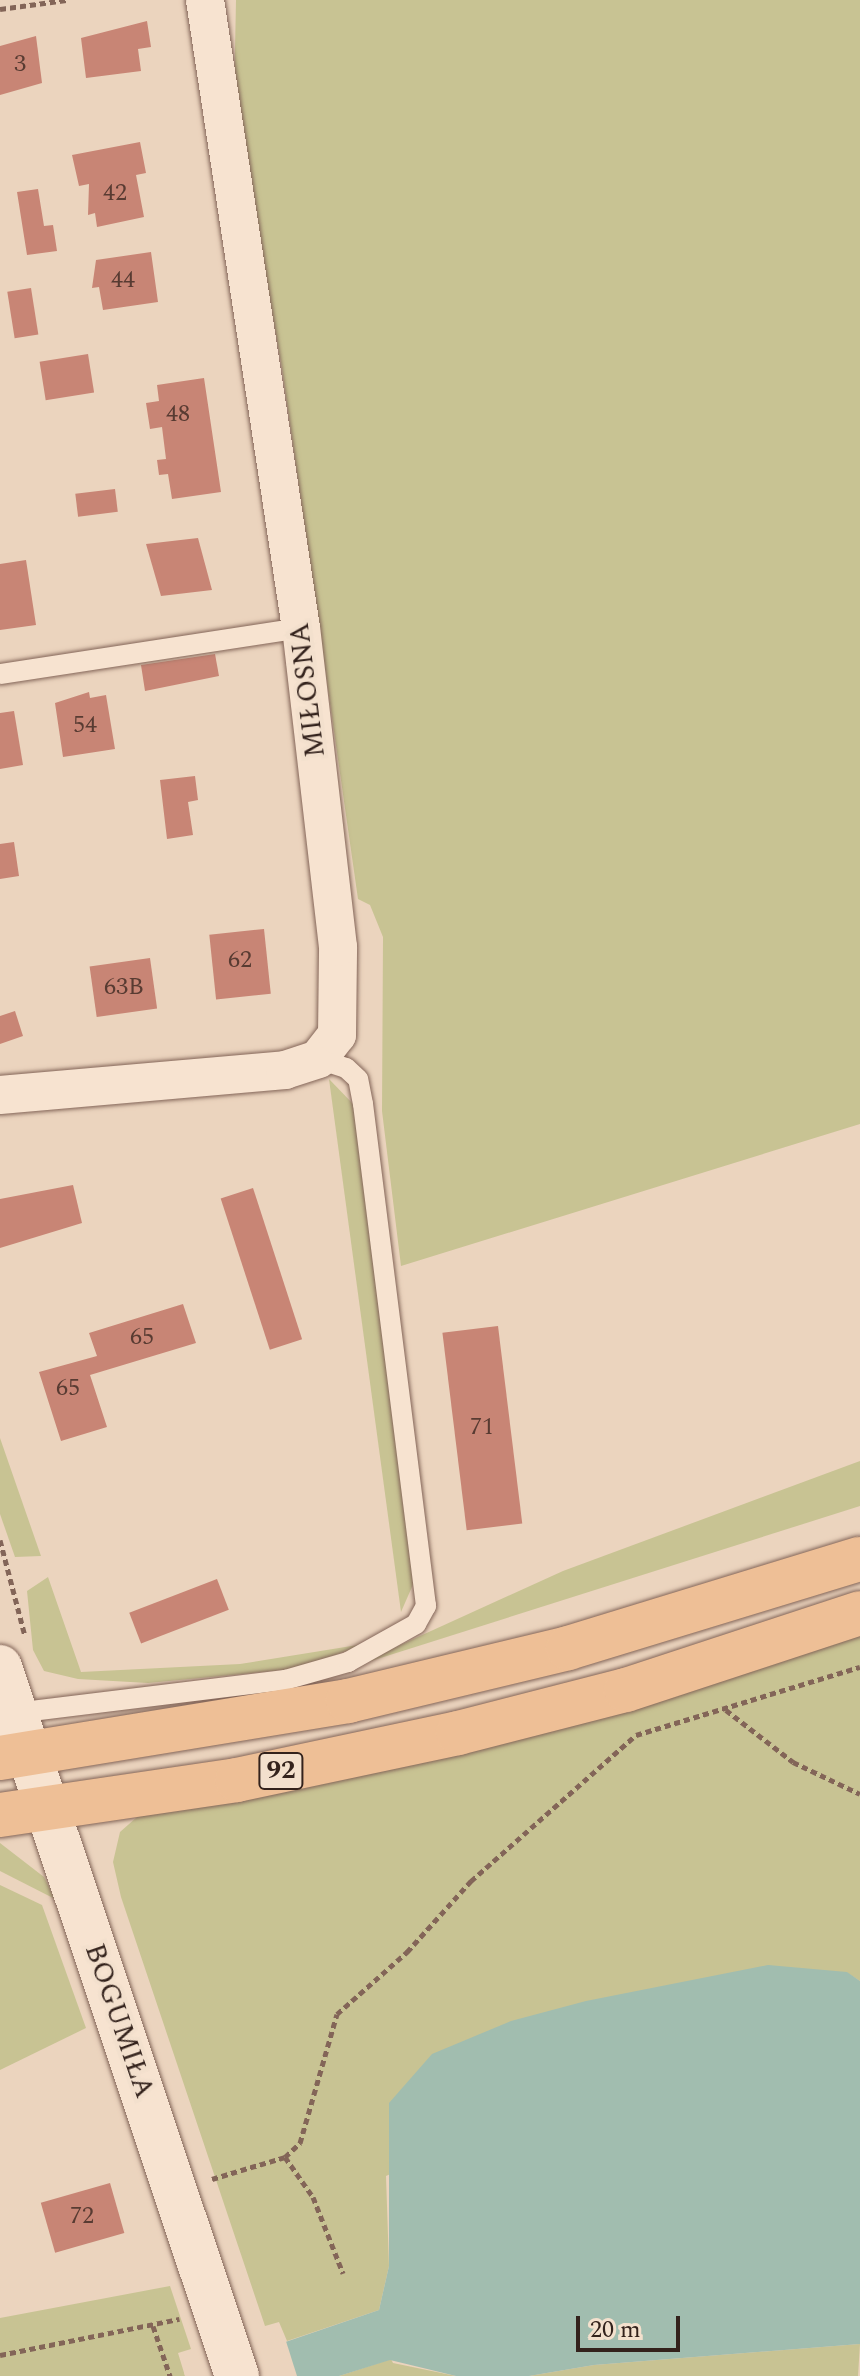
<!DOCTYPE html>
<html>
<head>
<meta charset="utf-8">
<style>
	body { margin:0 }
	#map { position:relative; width:860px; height:2376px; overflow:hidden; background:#ebd4be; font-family:Spectral,serif }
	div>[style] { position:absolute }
	.green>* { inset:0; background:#c8c393 }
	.water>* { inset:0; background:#a1bdaf }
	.pier>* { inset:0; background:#ebd4be }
	.building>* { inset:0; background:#c88575; transform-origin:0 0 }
	.path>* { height:5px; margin-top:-2.5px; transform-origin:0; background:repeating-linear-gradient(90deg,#836558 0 6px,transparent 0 10px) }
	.roads { filter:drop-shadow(0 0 2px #836558) drop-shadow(0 0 2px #836558) }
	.lane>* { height:20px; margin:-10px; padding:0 10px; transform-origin:10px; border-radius:10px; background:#f7e3d0 }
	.street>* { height:38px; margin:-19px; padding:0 19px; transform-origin:19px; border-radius:19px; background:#f7e3d0 }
	.secondary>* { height:44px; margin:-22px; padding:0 22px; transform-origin:22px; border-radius:22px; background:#f7e3d0 }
	.primary>* { height:44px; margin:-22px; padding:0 22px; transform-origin:22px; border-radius:22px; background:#eebf96 }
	span { translate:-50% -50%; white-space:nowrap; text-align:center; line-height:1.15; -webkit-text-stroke:8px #f3e0cd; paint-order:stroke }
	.number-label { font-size:24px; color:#583b32 }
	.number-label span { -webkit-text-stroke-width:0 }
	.shield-label span { padding:2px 6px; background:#f3e0cd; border:2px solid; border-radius:6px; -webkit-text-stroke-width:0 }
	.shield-label { font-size:26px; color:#33221c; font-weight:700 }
	.street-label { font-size:28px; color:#33221c }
	.scale { position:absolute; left:576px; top:2316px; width:104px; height:36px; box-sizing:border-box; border:4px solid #33221c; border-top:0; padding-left:10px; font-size:24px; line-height:28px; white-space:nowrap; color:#33221c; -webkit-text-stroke:6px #f3e0cd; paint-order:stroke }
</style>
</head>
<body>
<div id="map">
	<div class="green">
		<i style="clip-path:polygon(236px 0,860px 0,860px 1124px,401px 1266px,382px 1111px,383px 937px,370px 905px,358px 899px,282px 368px,234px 102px)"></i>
		<i style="clip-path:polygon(329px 1079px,355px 1106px,415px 1580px,401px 1612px)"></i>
		<i style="clip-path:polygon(0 1439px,0 1438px,41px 1556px,15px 1557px,0 1514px)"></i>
		<i style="clip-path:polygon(860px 1461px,860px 1506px,352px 1667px,563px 1571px)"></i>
		<i style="clip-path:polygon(48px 1577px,81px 1672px,240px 1664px,370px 1643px,294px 1669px,148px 1683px,78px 1679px,44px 1671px,33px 1650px,27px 1591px)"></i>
		<i style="clip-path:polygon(860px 1625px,860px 1981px,846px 1972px,386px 2176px,389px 2266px,379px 2310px,287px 2341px,279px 2322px,265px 2326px,121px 1897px,113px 1862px,120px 1832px,137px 1817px)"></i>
		<i style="clip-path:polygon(0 1843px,44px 1877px,55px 1899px,0 1871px)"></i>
		<i style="clip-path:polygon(0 1885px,42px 1905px,86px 2028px,0 2070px)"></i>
		<i style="clip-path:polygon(170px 2286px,191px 2349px,178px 2353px,185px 2376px,0 2376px,0 2318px)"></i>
		<i style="clip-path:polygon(860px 2344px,858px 2376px,529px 2376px,594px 2365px)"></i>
		<i style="clip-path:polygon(391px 2359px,393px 2363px,456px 2376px,339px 2376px)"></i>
	</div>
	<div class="water">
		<i style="clip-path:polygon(768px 1965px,847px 1972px,860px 1981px,860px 2344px,594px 2365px,529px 2376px,456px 2376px,390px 2360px,339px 2376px,186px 2376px,379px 2310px,389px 2266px,389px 2103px,432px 2054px,511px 2021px,586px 2001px)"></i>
	</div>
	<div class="pier">
		<i style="clip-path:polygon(285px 2338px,297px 2376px,185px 2376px,184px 2372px)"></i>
	</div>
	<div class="building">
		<i style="clip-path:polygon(147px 21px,151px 47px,138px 49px,141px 71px,86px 78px,81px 38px)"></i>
		<i style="clip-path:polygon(36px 36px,42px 83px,0 95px,0 46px)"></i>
		<i style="clip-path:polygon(140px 142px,146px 173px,136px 175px,144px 217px,97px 227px,95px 213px,88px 215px,89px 184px,79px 186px,72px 155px)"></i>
		<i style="clip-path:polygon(38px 189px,44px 226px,53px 225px,57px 251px,27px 255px,17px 192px)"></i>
		<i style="clip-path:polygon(151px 252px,158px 302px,103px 310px,99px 287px,92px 288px,96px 260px)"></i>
		<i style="left:31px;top:288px;width:47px;height:24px;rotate:81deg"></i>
		<i style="left:88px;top:354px;width:39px;height:49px;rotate:81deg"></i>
		<i style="clip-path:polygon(204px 378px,221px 492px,172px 499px,168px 474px,159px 475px,157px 460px,166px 459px,162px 427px,150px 429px,146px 403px,159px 401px,157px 385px)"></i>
		<i style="left:115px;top:489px;width:23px;height:40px;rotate:83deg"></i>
		<i style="clip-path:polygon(198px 538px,212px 590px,161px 596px,146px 544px)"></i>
		<i style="clip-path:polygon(26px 560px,36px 625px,0 630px,0 564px)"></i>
		<i style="clip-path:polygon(215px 654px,219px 676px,145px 691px,141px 665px)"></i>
		<i style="clip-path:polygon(89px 692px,90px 698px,106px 695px,115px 749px,63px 757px,55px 703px)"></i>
		<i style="clip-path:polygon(14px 711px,23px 765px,0 769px,0 713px)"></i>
		<i style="clip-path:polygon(195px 776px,198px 800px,188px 802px,193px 835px,167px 839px,160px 780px)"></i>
		<i style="clip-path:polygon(14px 842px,19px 876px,0 879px,0 844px)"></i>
		<i style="left:264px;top:929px;width:65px;height:55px;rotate:84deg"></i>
		<i style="left:150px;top:958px;width:51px;height:61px;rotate:82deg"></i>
		<i style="clip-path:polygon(15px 1011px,23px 1036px,0 1044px,0 1016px)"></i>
		<i style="clip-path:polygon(73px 1185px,82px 1223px,0 1248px,0 1199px)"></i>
		<i style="left:253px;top:1188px;width:159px;height:34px;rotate:72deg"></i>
		<i style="clip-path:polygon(183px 1304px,196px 1343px,90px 1375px,107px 1427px,61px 1441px,39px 1372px,97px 1356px,89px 1333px)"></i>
		<i style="left:498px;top:1326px;width:199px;height:56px;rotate:83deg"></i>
		<i style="left:217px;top:1579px;width:33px;height:94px;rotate:69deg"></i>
		<i style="left:110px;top:2183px;width:52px;height:72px;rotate:74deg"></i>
	</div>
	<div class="path">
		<i style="left:0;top:9px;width:67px;rotate:-7.8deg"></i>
		<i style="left:0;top:1540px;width:99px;rotate:75.4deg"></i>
		<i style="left:726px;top:1710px;width:85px;rotate:37.8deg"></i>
		<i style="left:793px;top:1762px;width:74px;rotate:25.5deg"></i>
		<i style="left:285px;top:2157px;width:49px;rotate:55deg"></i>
		<i style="left:313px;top:2197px;width:82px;rotate:68.5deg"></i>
		<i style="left:212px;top:2179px;width:76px;rotate:-16.8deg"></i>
		<i style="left:285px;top:2157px;width:21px;rotate:-43deg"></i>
		<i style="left:300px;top:2143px;width:134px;rotate:-74deg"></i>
		<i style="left:337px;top:2014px;width:94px;rotate:-41.5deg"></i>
		<i style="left:407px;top:1952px;width:96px;rotate:-48deg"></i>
		<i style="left:471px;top:1881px;width:220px;rotate:-41.5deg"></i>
		<i style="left:636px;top:1735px;width:234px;rotate:-16.9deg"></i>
		<i style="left:153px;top:2326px;width:53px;rotate:71.2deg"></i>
		<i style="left:0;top:2355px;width:183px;rotate:-11.4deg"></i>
	</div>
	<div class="roads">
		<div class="lane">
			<i style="left:0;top:674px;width:304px;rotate:-8.7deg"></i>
			<i style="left:15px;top:1713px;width:272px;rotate:-7deg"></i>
			<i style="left:285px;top:1680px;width:66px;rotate:-15.9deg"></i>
			<i style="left:348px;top:1662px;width:78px;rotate:-29.2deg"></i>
			<i style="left:416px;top:1624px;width:21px;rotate:-61deg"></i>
			<i style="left:426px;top:1606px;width:506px;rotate:-97.15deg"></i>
			<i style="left:363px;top:1104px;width:25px;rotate:-101deg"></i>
			<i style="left:358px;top:1079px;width:16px;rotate:-137deg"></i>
			<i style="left:346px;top:1068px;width:29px;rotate:-162deg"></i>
		</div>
		<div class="street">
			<i style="left:0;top:1095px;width:286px;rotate:-5deg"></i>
			<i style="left:285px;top:1070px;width:35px;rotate:-18deg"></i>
			<i style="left:318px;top:1059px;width:31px;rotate:-52deg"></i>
			<i style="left:337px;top:1035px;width:88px;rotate:-89.3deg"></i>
			<i style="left:338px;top:947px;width:321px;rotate:-96.6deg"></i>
			<i style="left:301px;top:628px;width:635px;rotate:-98.69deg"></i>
		</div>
		<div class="secondary">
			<i style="left:0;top:1667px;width:748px;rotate:71.52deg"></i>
		</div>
		<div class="primary">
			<i style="left:0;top:1758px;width:353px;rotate:-9.3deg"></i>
			<i style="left:348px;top:1701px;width:226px;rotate:-13.5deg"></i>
			<i style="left:568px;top:1648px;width:305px;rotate:-17deg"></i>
			<i style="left:0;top:1815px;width:240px;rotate:-8.4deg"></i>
			<i style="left:237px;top:1780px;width:226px;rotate:-12deg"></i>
			<i style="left:458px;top:1733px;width:173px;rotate:-14.4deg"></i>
			<i style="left:626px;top:1690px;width:246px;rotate:-18.2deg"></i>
		</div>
	</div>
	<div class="number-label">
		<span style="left:20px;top:65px">3</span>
		<span style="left:115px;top:194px">42</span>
		<span style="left:123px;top:281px">44</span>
		<span style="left:178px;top:415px">48</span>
		<span style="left:85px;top:726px">54</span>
		<span style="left:240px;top:961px">62</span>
		<span style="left:124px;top:988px">63B</span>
		<span style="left:142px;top:1338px">65</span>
		<span style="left:68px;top:1389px">65</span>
		<span style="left:482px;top:1428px">71</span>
		<span style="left:82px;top:2217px">72</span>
	</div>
	<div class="shield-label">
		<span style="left:281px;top:1771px">92</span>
	</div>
	<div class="street-label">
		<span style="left:308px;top:690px;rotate:-97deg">MIŁOSNA</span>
		<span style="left:119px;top:2021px;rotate:71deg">BOGUMIŁA</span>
	</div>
	<div class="scale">20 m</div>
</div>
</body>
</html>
